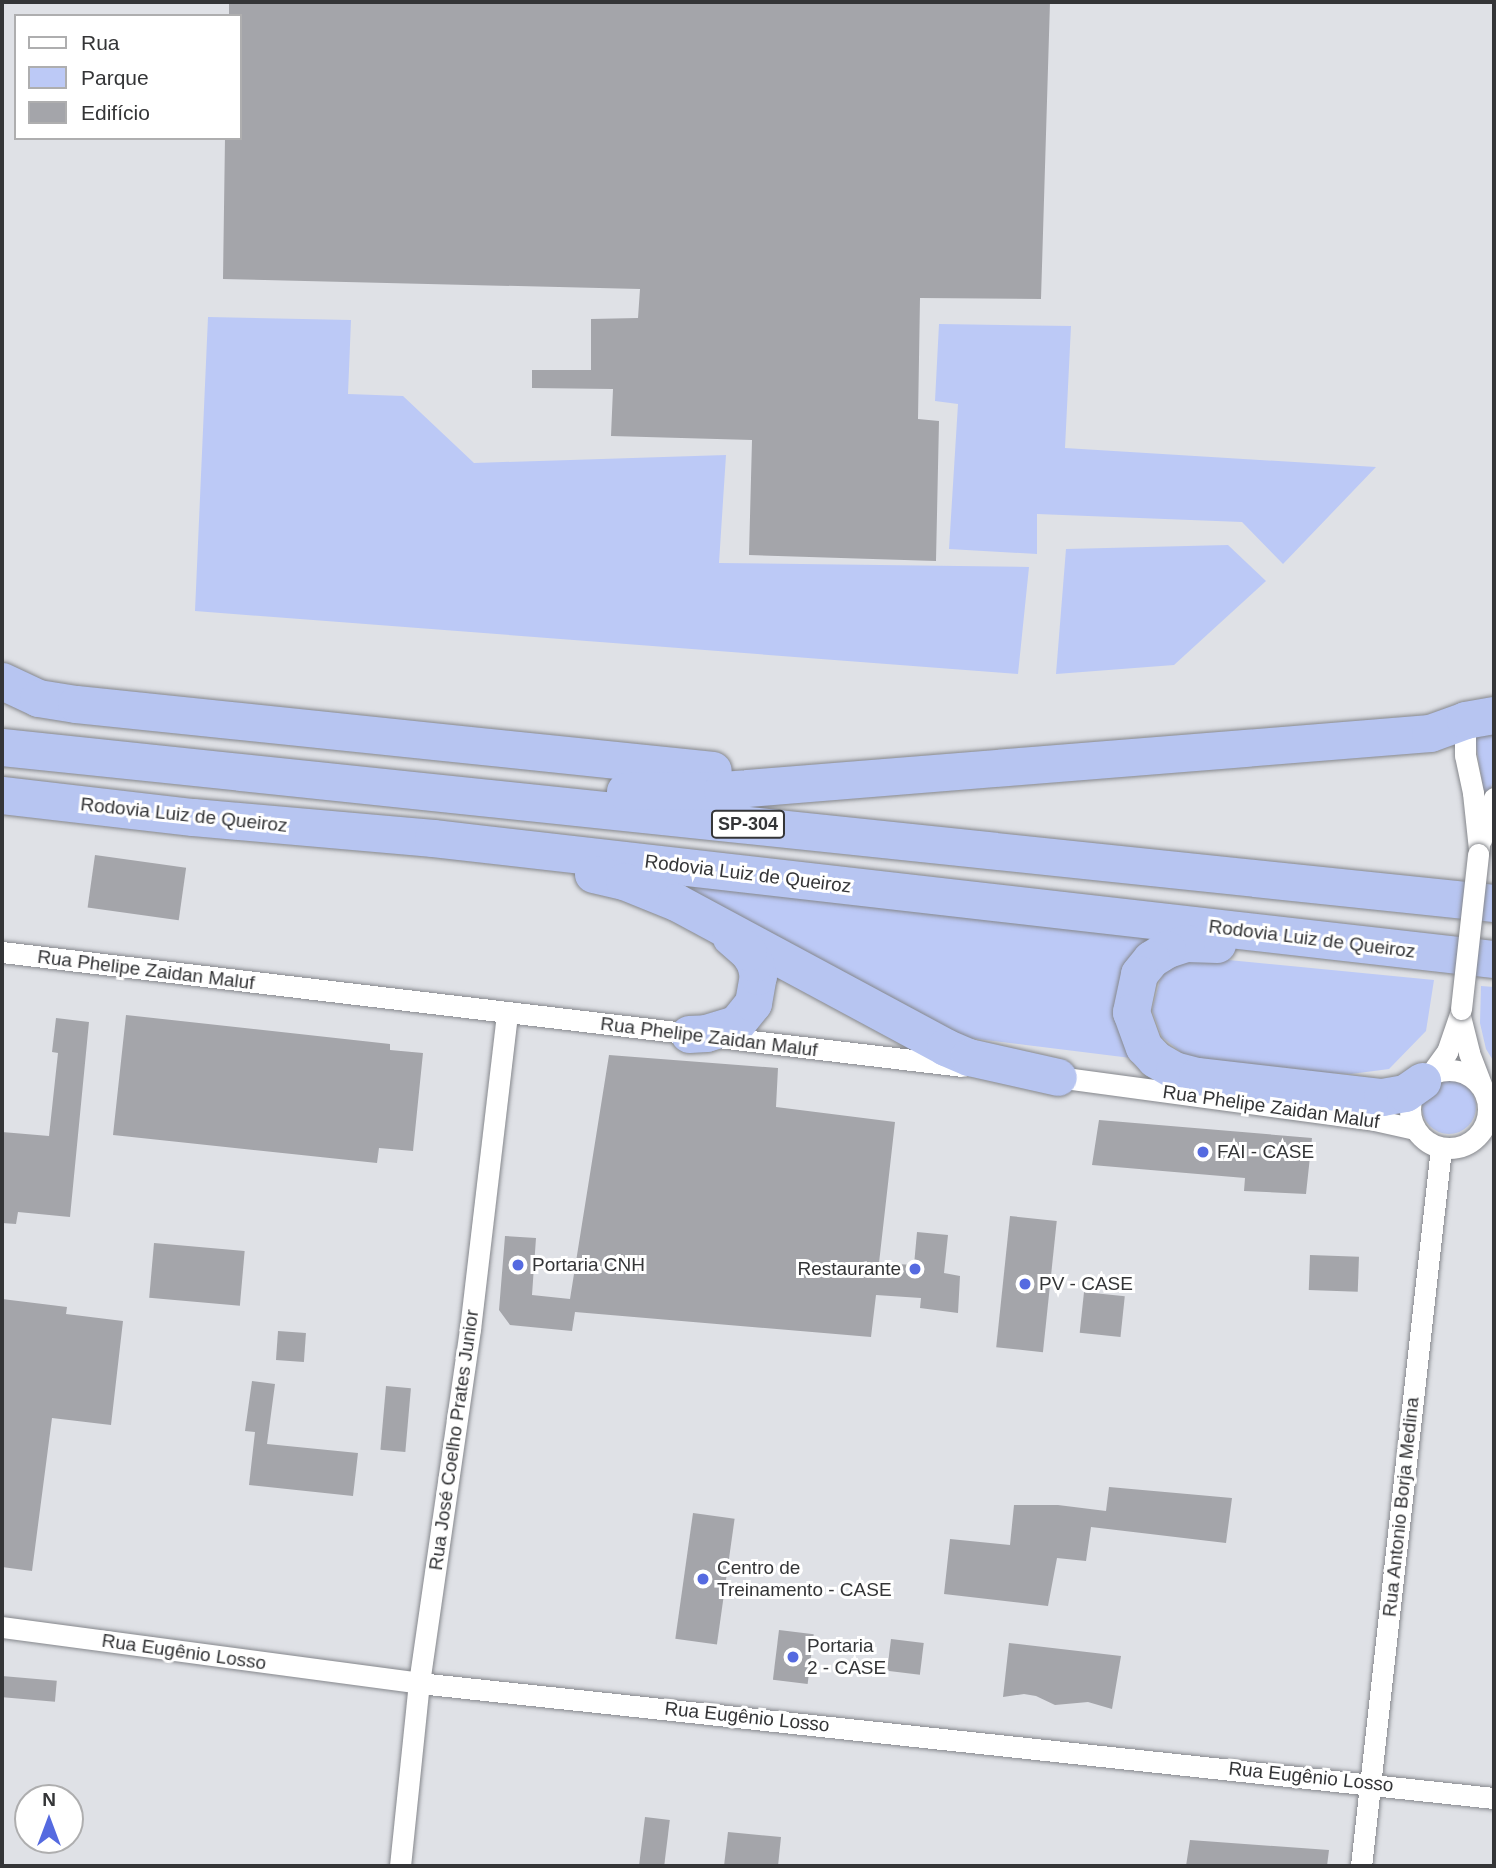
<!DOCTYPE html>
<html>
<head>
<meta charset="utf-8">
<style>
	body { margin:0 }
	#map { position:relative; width:1496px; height:1868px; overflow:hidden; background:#dfe1e6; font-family:Arial,sans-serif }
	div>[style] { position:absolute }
	.green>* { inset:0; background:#bcc9f6 }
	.round { border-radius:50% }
	.building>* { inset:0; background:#a4a5aa; transform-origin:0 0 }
	.roads { filter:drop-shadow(0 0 2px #85878c) drop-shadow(0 0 2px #85878c) }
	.minor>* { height:21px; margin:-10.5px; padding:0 10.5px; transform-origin:10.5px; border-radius:10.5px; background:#fff }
	.minor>.ring { margin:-10.5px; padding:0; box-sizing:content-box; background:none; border:21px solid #fff; border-radius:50% }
	.motorway>* { height:37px; margin:-18.5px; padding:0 18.5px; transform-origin:18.5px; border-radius:18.5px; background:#b7c5f1 }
	.bridges { filter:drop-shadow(0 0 2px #85878c) drop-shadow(0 0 2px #85878c) }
	.minor-bridge>* { height:21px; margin:-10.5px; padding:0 10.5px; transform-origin:10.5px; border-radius:10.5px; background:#fff }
	.dots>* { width:19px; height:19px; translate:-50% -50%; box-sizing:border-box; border:4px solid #fff; border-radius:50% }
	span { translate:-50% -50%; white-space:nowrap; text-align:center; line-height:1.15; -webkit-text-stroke:6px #fff; paint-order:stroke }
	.shield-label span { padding:2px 5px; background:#fff; border:2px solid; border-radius:5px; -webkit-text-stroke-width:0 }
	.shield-label { font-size:18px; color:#343537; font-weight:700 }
	.street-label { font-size:19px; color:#343537 }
	.poi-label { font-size:19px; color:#343537 }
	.left { translate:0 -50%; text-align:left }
	.right { translate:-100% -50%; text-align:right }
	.frame { position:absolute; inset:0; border:4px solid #343537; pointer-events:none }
	.legend { position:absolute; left:14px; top:14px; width:228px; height:126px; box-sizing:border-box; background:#fff; border:2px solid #aeaeaf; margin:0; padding:9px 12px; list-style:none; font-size:21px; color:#343537 }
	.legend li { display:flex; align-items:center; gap:14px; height:35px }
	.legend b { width:35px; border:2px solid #aeaeaf }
	.north { position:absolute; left:14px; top:1784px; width:70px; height:70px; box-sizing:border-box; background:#fff; border:2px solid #aeaeaf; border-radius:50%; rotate:0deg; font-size:19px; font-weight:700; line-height:28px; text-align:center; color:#343537 }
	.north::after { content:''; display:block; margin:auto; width:24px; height:32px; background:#556ae0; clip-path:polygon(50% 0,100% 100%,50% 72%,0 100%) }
</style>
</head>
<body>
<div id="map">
	<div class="green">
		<i style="clip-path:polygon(208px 317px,351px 320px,348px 394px,403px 396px,474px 463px,726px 455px,719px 563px,1029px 567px,1018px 674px,195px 611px)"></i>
		<i style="clip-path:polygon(939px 324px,1071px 326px,1065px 448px,1376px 467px,1283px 564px,1242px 522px,1037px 514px,1037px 554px,949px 549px,958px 404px,935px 401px)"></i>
		<i style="clip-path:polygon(1228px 545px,1266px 581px,1174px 665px,1056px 674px,1066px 549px)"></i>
		<i style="clip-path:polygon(1494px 723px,1494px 777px,1481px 821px,1483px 787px,1475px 738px,1479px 728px)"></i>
		<i style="clip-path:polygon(655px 878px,1174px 940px,1147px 956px,1147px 1060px,961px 1037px)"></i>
		<i style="clip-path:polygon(1198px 957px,1434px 980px,1426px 1031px,1389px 1069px,1351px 1074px,1270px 1070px,1187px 1057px,1162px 1037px,1152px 1010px,1160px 980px,1171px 964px)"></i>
		<i style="clip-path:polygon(1481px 986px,1494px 987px,1494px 1062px,1486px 1049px,1480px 1023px)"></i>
		<i class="round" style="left:1422px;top:1080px;width:54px;height:54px"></i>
	</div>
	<div class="building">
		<i style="clip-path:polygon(229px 2px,1050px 2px,1041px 299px,920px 298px,918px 419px,939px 421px,936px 561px,749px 555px,752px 440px,611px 436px,613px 389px,532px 388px,532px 370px,591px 370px,591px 319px,638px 318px,640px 289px,223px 279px,225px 138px,240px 138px,240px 16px,229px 16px)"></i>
		<i style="left:95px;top:855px;width:92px;height:53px;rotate:8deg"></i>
		<i style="clip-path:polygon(126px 1015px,390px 1044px,390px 1050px,423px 1053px,413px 1151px,379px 1148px,377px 1163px,113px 1135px)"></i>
		<i style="clip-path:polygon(56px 1018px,89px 1022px,70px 1217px,18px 1212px,16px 1224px,2px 1223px,2px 1132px,49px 1136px,58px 1053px,52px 1052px)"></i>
		<i style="clip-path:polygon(609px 1055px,778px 1068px,776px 1107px,895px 1122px,879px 1263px,914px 1265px,917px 1232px,948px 1235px,944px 1273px,960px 1276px,958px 1313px,920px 1308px,921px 1298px,876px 1295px,871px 1337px,575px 1312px,572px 1331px,510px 1325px,499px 1310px,505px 1236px,536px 1238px,532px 1295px,570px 1299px)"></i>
		<i style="clip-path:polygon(1099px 1120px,1312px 1138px,1306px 1194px,1244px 1191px,1245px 1178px,1092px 1165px)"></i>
		<i style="left:1010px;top:1216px;width:47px;height:132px;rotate:6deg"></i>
		<i style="left:154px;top:1243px;width:91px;height:55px;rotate:5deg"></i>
		<i style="left:1310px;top:1255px;width:49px;height:35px;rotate:2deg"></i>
		<i style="left:1084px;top:1292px;width:41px;height:41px;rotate:6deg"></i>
		<i style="clip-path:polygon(2px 1299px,67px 1307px,66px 1314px,123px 1321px,111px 1425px,52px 1418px,32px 1571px,2px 1567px)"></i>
		<i style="left:278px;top:1331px;width:28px;height:29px;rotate:4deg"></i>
		<i style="clip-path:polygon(252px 1381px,275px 1384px,267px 1444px,358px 1453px,353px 1496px,249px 1485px,255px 1432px,245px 1431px)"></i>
		<i style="left:386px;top:1386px;width:25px;height:64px;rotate:5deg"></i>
		<i style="clip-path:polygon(1109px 1487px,1232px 1498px,1226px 1543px,1091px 1527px,1086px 1561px,1057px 1558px,1048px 1606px,944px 1594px,950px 1539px,1010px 1545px,1014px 1505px,1058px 1505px,1106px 1511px)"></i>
		<i style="left:693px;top:1513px;width:42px;height:127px;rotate:8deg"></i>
		<i style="left:779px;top:1630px;width:35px;height:50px;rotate:7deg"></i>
		<i style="left:891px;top:1639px;width:33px;height:32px;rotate:7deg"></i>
		<i style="clip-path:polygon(1009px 1643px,1121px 1656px,1112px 1709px,1088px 1702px,1055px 1705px,1036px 1696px,1024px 1694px,1003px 1697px)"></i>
		<i style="left:2px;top:1676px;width:55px;height:21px;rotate:5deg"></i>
		<i style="left:645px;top:1817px;width:25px;height:49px;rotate:7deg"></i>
		<i style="clip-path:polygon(728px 1832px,781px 1837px,778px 1866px,724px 1866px)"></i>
		<i style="clip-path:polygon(1190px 1840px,1329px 1850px,1327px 1866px,1186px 1866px)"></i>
	</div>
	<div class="roads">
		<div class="minor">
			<i style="left:1465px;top:720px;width:35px;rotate:90deg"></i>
			<i style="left:1465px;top:755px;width:39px;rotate:78deg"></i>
			<i style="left:1473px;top:793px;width:56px;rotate:83.9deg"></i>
			<i style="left:1481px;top:840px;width:44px;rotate:-72.8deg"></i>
			<i style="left:2px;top:952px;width:967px;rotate:6.77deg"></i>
			<i style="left:1460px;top:1016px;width:38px;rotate:76deg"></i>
			<i style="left:1469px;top:1053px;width:36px;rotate:69deg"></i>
			<i class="ring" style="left:1410px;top:1070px;width:57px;height:57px"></i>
			<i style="left:1430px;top:1075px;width:29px;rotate:-54deg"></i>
			<i style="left:1447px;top:1052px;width:40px;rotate:-71.1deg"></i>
			<i style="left:1050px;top:1076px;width:323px;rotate:7.7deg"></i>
			<i style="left:1370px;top:1119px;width:46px;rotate:12.5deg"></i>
			<i style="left:2px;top:1627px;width:421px;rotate:7.6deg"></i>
			<i style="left:419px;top:1683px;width:1081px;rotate:6.11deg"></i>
			<i style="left:400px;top:1866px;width:184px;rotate:-84.1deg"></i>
			<i style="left:419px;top:1683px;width:358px;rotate:-81.8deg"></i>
			<i style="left:470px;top:1329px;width:317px;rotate:-83.3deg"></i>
			<i style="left:1361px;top:1866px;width:722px;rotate:-83.64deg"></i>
		</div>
		<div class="motorway">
			<i style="left:2px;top:681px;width:40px;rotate:25deg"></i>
			<i style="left:38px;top:698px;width:38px;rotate:9deg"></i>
			<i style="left:76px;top:704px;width:640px;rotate:5.92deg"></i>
			<i style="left:2px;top:747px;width:1500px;rotate:5.97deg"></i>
			<i style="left:625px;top:791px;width:97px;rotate:-0.6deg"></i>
			<i style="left:722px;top:790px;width:710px;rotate:-4.6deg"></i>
			<i style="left:1430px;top:733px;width:37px;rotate:-20deg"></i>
			<i style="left:1465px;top:720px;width:29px;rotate:-10deg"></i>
			<i style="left:2px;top:795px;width:192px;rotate:6.6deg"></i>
			<i style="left:193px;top:817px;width:241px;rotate:5deg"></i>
			<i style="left:433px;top:838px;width:1068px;rotate:6.51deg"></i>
			<i style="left:593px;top:874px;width:32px;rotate:13deg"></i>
			<i style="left:624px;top:881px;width:56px;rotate:22deg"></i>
			<i style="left:676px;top:902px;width:306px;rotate:28.3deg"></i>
			<i style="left:945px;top:1047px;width:26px;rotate:23deg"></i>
			<i style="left:969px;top:1057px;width:91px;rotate:12.7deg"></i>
			<i style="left:1217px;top:944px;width:31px;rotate:-178deg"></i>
			<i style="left:1186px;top:943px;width:20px;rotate:162deg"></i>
			<i style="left:1167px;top:949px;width:19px;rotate:148deg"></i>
			<i style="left:1151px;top:959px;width:19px;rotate:129deg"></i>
			<i style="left:1139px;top:974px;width:39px;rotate:102deg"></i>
			<i style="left:1131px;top:1012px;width:37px;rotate:70deg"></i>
			<i style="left:1144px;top:1047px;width:16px;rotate:47deg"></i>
			<i style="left:1155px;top:1059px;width:22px;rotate:30deg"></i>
			<i style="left:1174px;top:1070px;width:24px;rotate:15deg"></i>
			<i style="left:1197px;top:1076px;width:186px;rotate:6.5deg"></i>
			<i style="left:1382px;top:1097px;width:23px;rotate:-10deg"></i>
			<i style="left:1405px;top:1093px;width:21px;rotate:-35deg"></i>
			<i style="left:689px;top:1034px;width:17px;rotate:-3deg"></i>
			<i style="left:706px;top:1033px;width:31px;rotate:-17deg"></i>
			<i style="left:736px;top:1024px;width:27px;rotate:-51deg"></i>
			<i style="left:753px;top:1003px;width:27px;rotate:-80deg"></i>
			<i style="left:758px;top:976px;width:13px;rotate:-103deg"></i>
			<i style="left:755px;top:963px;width:13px;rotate:-122deg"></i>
			<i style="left:748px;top:952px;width:23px;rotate:-139deg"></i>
		</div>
	</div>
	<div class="bridges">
		<div class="minor-bridge">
			<i style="left:1461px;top:1009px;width:156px;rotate:-83.7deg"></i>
		</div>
	</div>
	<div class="dots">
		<i style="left:1203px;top:1152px;background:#556ae0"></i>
		<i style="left:518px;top:1265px;background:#556ae0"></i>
		<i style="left:915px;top:1269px;background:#556ae0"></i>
		<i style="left:1025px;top:1284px;background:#556ae0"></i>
		<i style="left:703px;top:1579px;background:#556ae0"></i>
		<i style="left:793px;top:1657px;background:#556ae0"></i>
	</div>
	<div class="shield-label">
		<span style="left:748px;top:824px">SP-304</span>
	</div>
	<div class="street-label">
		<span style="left:184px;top:815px;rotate:6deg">Rodovia Luiz de Queiroz</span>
		<span style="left:748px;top:874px;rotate:7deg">Rodovia Luiz de Queiroz</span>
		<span style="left:1312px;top:939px;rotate:7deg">Rodovia Luiz de Queiroz</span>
		<span style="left:146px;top:970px;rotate:7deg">Rua Phelipe Zaidan Maluf</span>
		<span style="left:709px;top:1037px;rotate:7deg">Rua Phelipe Zaidan Maluf</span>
		<span style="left:1271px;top:1107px;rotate:8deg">Rua Phelipe Zaidan Maluf</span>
		<span style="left:454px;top:1440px;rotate:-82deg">Rua José Coelho Prates Junior</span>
		<span style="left:1401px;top:1507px;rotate:-84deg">Rua Antonio Borja Medina</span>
		<span style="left:184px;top:1652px;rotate:8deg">Rua Eugênio Losso</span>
		<span style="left:747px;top:1717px;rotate:6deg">Rua Eugênio Losso</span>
		<span style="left:1311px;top:1777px;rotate:6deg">Rua Eugênio Losso</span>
	</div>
	<div class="poi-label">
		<span class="left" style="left:1217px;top:1152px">FAI - CASE</span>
		<span class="left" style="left:532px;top:1265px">Portaria CNH</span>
		<span class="right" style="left:901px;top:1269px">Restaurante</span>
		<span class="left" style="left:1039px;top:1284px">PV - CASE</span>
		<span class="left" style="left:717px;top:1579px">Centro de<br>Treinamento - CASE</span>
		<span class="left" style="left:807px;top:1657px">Portaria<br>2 - CASE</span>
	</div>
	<div class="frame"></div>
	<ul class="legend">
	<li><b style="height:9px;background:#fff"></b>Rua</li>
	<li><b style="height:19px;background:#bcc9f6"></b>Parque</li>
	<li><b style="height:19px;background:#a4a5aa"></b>Edifício</li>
	</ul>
	<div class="north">N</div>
</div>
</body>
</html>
